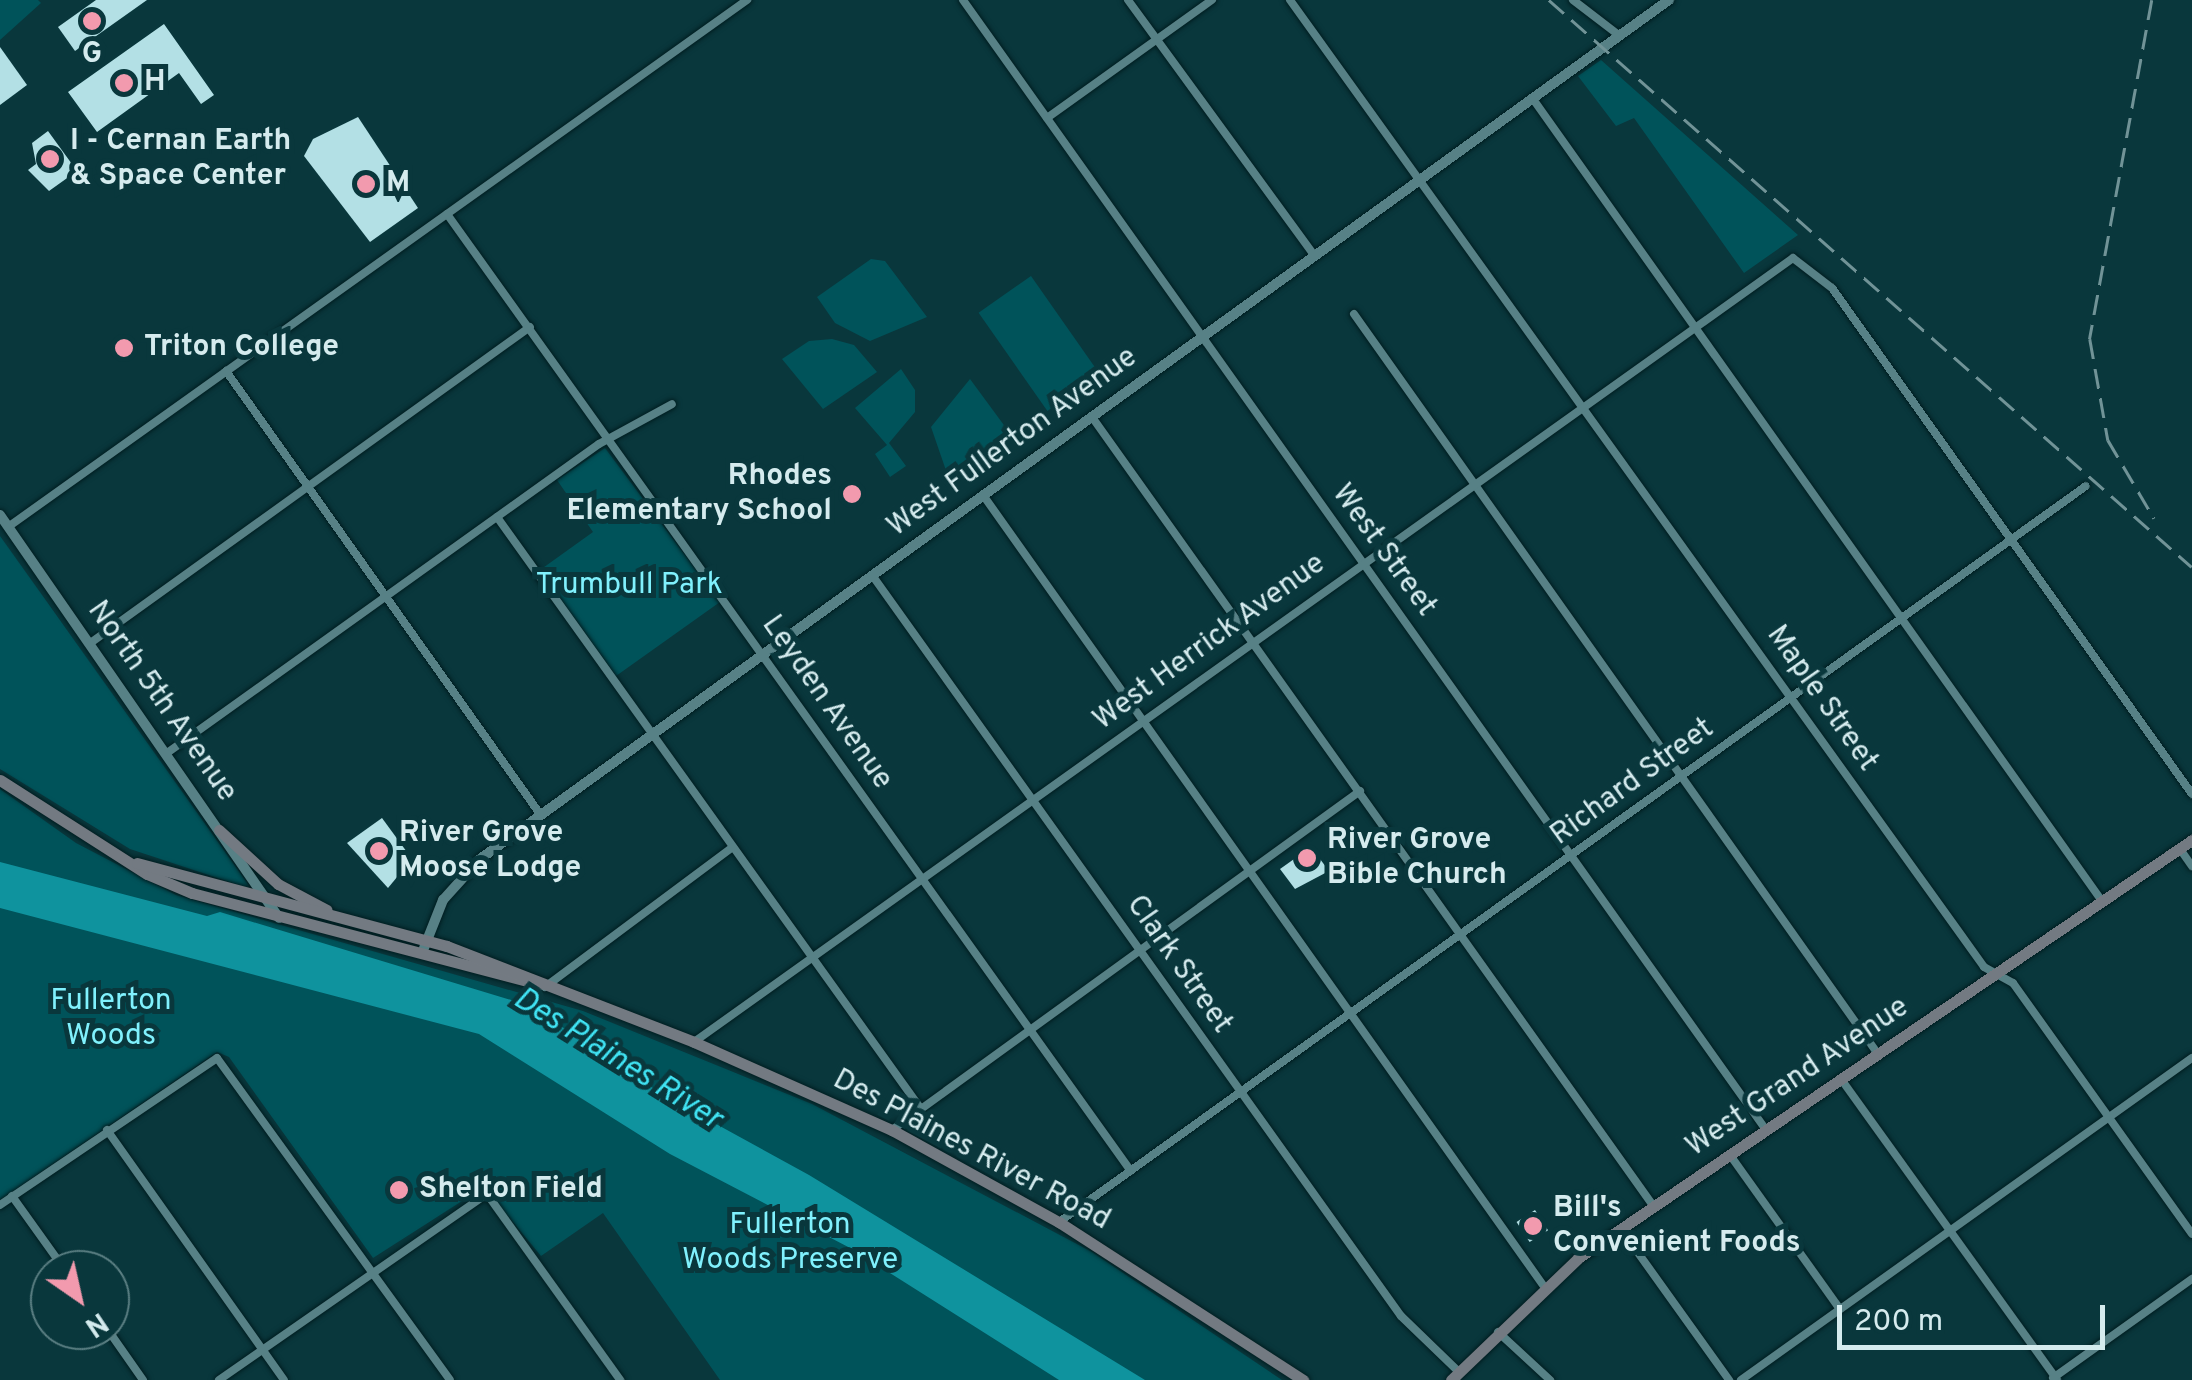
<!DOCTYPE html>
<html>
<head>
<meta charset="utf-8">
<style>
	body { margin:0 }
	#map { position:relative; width:2192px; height:1380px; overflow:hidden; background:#09373c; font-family:Overpass,sans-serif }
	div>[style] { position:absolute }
	.green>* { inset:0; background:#00535a; transform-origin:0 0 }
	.water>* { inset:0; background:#0f939e }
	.building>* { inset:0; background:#b3e0e5; transform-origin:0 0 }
	.roads { filter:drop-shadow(0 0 2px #001d20) drop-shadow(0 0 2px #001d20) }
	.minor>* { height:8px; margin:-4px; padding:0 4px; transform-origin:4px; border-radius:4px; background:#578186 }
	.tertiary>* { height:10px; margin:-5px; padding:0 5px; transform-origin:5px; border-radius:5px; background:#578186 }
	.secondary>* { height:11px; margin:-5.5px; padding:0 5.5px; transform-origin:5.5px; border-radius:5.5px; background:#737a82 }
	.rail>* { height:2.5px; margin-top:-1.25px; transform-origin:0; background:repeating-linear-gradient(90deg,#719397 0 20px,transparent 0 30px) }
	.dots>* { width:28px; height:28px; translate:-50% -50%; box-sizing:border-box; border:5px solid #09373c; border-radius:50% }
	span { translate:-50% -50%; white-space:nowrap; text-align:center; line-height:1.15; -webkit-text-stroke:10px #09373c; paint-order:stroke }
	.poi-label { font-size:30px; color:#d5ebee; font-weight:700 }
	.left { translate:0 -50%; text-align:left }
	.right { translate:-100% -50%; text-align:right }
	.street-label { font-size:30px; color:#d5ebee }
	.park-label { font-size:30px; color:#80f1fd }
	.water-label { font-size:32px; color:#40e4f4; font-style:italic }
	.north { position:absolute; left:30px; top:1250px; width:100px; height:100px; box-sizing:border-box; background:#09373c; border:2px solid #5b7f83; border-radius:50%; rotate:146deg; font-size:28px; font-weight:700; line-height:40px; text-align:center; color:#d5ebee }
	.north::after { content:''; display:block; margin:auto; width:35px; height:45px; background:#f29aae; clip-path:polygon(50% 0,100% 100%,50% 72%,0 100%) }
	.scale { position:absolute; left:1837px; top:1305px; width:268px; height:45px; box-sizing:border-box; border:5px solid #d5ebee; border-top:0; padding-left:12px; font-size:30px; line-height:35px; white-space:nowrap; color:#d5ebee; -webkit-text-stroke:8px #09373c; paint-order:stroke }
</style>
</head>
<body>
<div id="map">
	<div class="green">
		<i style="clip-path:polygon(0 0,38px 0,41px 3px,0 40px)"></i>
		<i style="clip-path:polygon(1601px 60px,1798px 235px,1744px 273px,1634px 118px,1616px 126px,1578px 76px)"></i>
		<i style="clip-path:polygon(871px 259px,885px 261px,927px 317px,870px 341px,835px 323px,817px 297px)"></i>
		<i style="left:1031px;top:276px;width:120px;height:64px;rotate:55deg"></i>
		<i style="clip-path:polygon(832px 339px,854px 345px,877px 372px,823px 409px,782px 359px,809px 341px)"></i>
		<i style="clip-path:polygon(901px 369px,915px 390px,915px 412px,889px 443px,906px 466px,890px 477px,875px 454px,887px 445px,855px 408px)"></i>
		<i style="clip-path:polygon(970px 379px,1009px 432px,1004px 448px,951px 485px,931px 427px)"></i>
		<i style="clip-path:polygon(605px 448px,720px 602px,616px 676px,540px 570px,593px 532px,557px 480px)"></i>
		<i style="clip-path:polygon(0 536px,250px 887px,251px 889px,130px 849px,0 769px)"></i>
		<i style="clip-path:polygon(0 789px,76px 843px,176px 895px,583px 1011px,812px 1104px,1092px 1252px,1282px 1380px,720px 1380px,603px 1213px,541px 1256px,484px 1187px,373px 1258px,229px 1057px,217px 1052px,0 1200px)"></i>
	</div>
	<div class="water">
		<i style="clip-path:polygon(0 862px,207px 916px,220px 912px,531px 1006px,665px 1096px,809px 1175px,1145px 1380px,1059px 1380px,852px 1249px,670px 1154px,479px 1034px,0 908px)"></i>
	</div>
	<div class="building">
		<i style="clip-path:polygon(96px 0,147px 0,75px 51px,58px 27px)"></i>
		<i style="clip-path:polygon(164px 24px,214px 95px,201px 104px,179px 73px,97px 132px,68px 92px)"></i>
		<i style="clip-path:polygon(0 47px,27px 85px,0 105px)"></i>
		<i style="clip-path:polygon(358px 117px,418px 208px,370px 242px,304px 156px,313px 139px)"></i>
		<i style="clip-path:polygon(48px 131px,77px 171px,49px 191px,28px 170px,36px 164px,32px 143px)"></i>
		<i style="clip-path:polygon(382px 818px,412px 859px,388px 888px,347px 843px)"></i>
		<i style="clip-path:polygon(1311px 847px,1329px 871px,1295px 889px,1280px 869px)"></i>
		<i style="left:1535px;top:1210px;width:24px;height:22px;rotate:57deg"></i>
	</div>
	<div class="roads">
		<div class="minor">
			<i style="left:963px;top:0;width:1386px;rotate:54.6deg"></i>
			<i style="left:1128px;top:0;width:317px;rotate:53.9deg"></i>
			<i style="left:1290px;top:0;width:1190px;rotate:54.33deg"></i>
			<i style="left:1984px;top:967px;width:33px;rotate:29deg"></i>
			<i style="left:2013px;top:983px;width:308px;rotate:54.5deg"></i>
			<i style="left:1573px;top:0;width:59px;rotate:37.5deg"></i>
			<i style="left:1533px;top:99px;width:983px;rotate:54.65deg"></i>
			<i style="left:1047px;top:118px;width:203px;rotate:-35.6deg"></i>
			<i style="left:447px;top:214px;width:1176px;rotate:54.45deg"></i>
			<i style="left:1354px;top:314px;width:907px;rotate:54.7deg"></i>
			<i style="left:226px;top:371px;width:543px;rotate:54.67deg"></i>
			<i style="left:1092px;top:417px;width:970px;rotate:54.57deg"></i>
			<i style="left:983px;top:495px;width:968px;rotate:54.67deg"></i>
			<i style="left:497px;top:517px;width:728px;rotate:54.39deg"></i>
			<i style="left:8px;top:527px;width:908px;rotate:-35.49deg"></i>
			<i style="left:872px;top:575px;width:910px;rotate:54.48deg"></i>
			<i style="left:1401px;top:1316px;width:79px;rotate:44deg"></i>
			<i style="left:89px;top:644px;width:543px;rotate:-35.71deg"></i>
			<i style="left:167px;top:753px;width:531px;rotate:-35.58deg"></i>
			<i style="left:599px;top:444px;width:83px;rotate:-28.7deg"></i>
			<i style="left:2180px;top:849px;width:21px;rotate:55deg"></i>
			<i style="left:545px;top:987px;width:234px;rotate:-36.7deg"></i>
			<i style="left:694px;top:1042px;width:1350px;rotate:-35.5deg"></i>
			<i style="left:1793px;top:258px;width:49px;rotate:37.6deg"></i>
			<i style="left:1832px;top:288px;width:621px;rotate:54.57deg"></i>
			<i style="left:1841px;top:1079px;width:370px;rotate:54.3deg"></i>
			<i style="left:107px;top:1130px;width:306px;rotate:54.7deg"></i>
			<i style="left:892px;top:1130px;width:578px;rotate:-35.92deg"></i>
			<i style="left:1730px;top:1155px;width:189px;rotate:54.5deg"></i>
			<i style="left:12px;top:1196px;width:91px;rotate:54.4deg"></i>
			<i style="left:0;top:1205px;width:262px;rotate:-34.1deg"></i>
			<i style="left:217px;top:1058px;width:397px;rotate:54.1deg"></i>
			<i style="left:1059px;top:1222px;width:1263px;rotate:-35.63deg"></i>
			<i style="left:1621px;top:1229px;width:186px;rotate:54.4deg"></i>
			<i style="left:108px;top:1330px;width:61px;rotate:55deg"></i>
			<i style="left:1498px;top:1332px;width:71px;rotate:42.7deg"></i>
			<i style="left:2053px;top:1378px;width:171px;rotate:-35.5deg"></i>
			<i style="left:219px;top:1380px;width:326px;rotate:-34.8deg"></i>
			<i style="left:487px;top:1194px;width:229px;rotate:54.4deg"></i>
			<i style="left:1741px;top:1380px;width:554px;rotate:-35.53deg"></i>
		</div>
		<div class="tertiary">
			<i style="left:0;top:515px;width:490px;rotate:55.3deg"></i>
			<i style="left:424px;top:948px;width:52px;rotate:-68.4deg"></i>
			<i style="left:443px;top:900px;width:55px;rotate:-47.9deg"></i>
			<i style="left:480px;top:859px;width:1467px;rotate:-35.85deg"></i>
		</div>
		<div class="secondary">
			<i style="left:0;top:780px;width:174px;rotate:32.6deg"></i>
			<i style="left:147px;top:874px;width:49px;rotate:22.9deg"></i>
			<i style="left:192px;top:893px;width:359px;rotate:14.7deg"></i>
			<i style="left:219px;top:830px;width:80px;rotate:42.5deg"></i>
			<i style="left:278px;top:884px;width:55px;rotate:28deg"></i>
			<i style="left:137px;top:863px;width:321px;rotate:15deg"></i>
			<i style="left:447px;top:946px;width:265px;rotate:21.2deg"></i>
			<i style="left:694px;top:1042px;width:217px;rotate:24deg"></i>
			<i style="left:892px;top:1130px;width:191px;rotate:28.9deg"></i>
			<i style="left:1059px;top:1222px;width:291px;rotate:32.9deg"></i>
			<i style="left:1451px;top:1380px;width:176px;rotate:-43.8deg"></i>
			<i style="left:1578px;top:1258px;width:743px;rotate:-34.25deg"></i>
		</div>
	</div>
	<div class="rail">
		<i style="left:1549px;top:0;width:857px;rotate:41.41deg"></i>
		<i style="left:2152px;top:0;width:345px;rotate:100.4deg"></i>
		<i style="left:2090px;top:339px;width:103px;rotate:79.9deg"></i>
		<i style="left:2108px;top:440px;width:91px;rotate:59.5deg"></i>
	</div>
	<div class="dots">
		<i style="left:92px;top:21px;background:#f29aae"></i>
		<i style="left:124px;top:83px;background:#f29aae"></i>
		<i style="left:50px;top:159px;background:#f29aae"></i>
		<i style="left:366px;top:184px;background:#f29aae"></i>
		<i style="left:124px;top:348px;background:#f29aae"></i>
		<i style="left:852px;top:494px;background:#f29aae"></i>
		<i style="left:379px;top:851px;background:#f29aae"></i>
		<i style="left:1307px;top:858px;background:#f29aae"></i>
		<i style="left:399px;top:1190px;background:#f29aae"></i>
		<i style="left:1533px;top:1226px;background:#f29aae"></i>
	</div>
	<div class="poi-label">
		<span style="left:92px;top:55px">G</span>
		<span class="left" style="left:144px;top:83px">H</span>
		<span class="left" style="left:70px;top:159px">I - Cernan Earth<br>&amp; Space Center</span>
		<span class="left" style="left:386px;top:184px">M</span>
		<span class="left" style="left:144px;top:348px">Triton College</span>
		<span class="right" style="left:832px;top:494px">Rhodes<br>Elementary School</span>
		<span class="left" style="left:399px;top:851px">River Grove<br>Moose Lodge</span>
		<span class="left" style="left:1327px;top:858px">River Grove<br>Bible Church</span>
		<span class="left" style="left:419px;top:1190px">Shelton Field</span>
		<span class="left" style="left:1553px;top:1226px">Bill's<br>Convenient Foods</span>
	</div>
	<div class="street-label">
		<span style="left:1013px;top:443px;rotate:-36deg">West Fullerton Avenue</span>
		<span style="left:1383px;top:551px;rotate:54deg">West Street</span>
		<span style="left:1210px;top:643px;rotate:-36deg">West Herrick Avenue</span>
		<span style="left:1821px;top:699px;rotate:55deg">Maple Street</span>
		<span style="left:161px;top:702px;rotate:55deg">North 5th Avenue</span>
		<span style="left:826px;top:703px;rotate:55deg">Leyden Avenue</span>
		<span style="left:1633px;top:783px;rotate:-36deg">Richard Street</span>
		<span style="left:1178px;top:965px;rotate:55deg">Clark Street</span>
		<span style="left:1798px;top:1078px;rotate:-34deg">West Grand Avenue</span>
		<span style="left:971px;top:1151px;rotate:28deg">Des Plaines River Road</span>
	</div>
	<div class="park-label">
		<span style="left:629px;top:586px">Trumbull Park</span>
		<span style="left:111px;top:1019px">Fullerton<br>Woods</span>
		<span style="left:790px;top:1243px">Fullerton<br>Woods Preserve</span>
	</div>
	<div class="water-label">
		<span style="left:617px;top:1060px;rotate:32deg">Des Plaines River</span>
	</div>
	<div class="north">N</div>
	<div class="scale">200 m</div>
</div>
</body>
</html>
